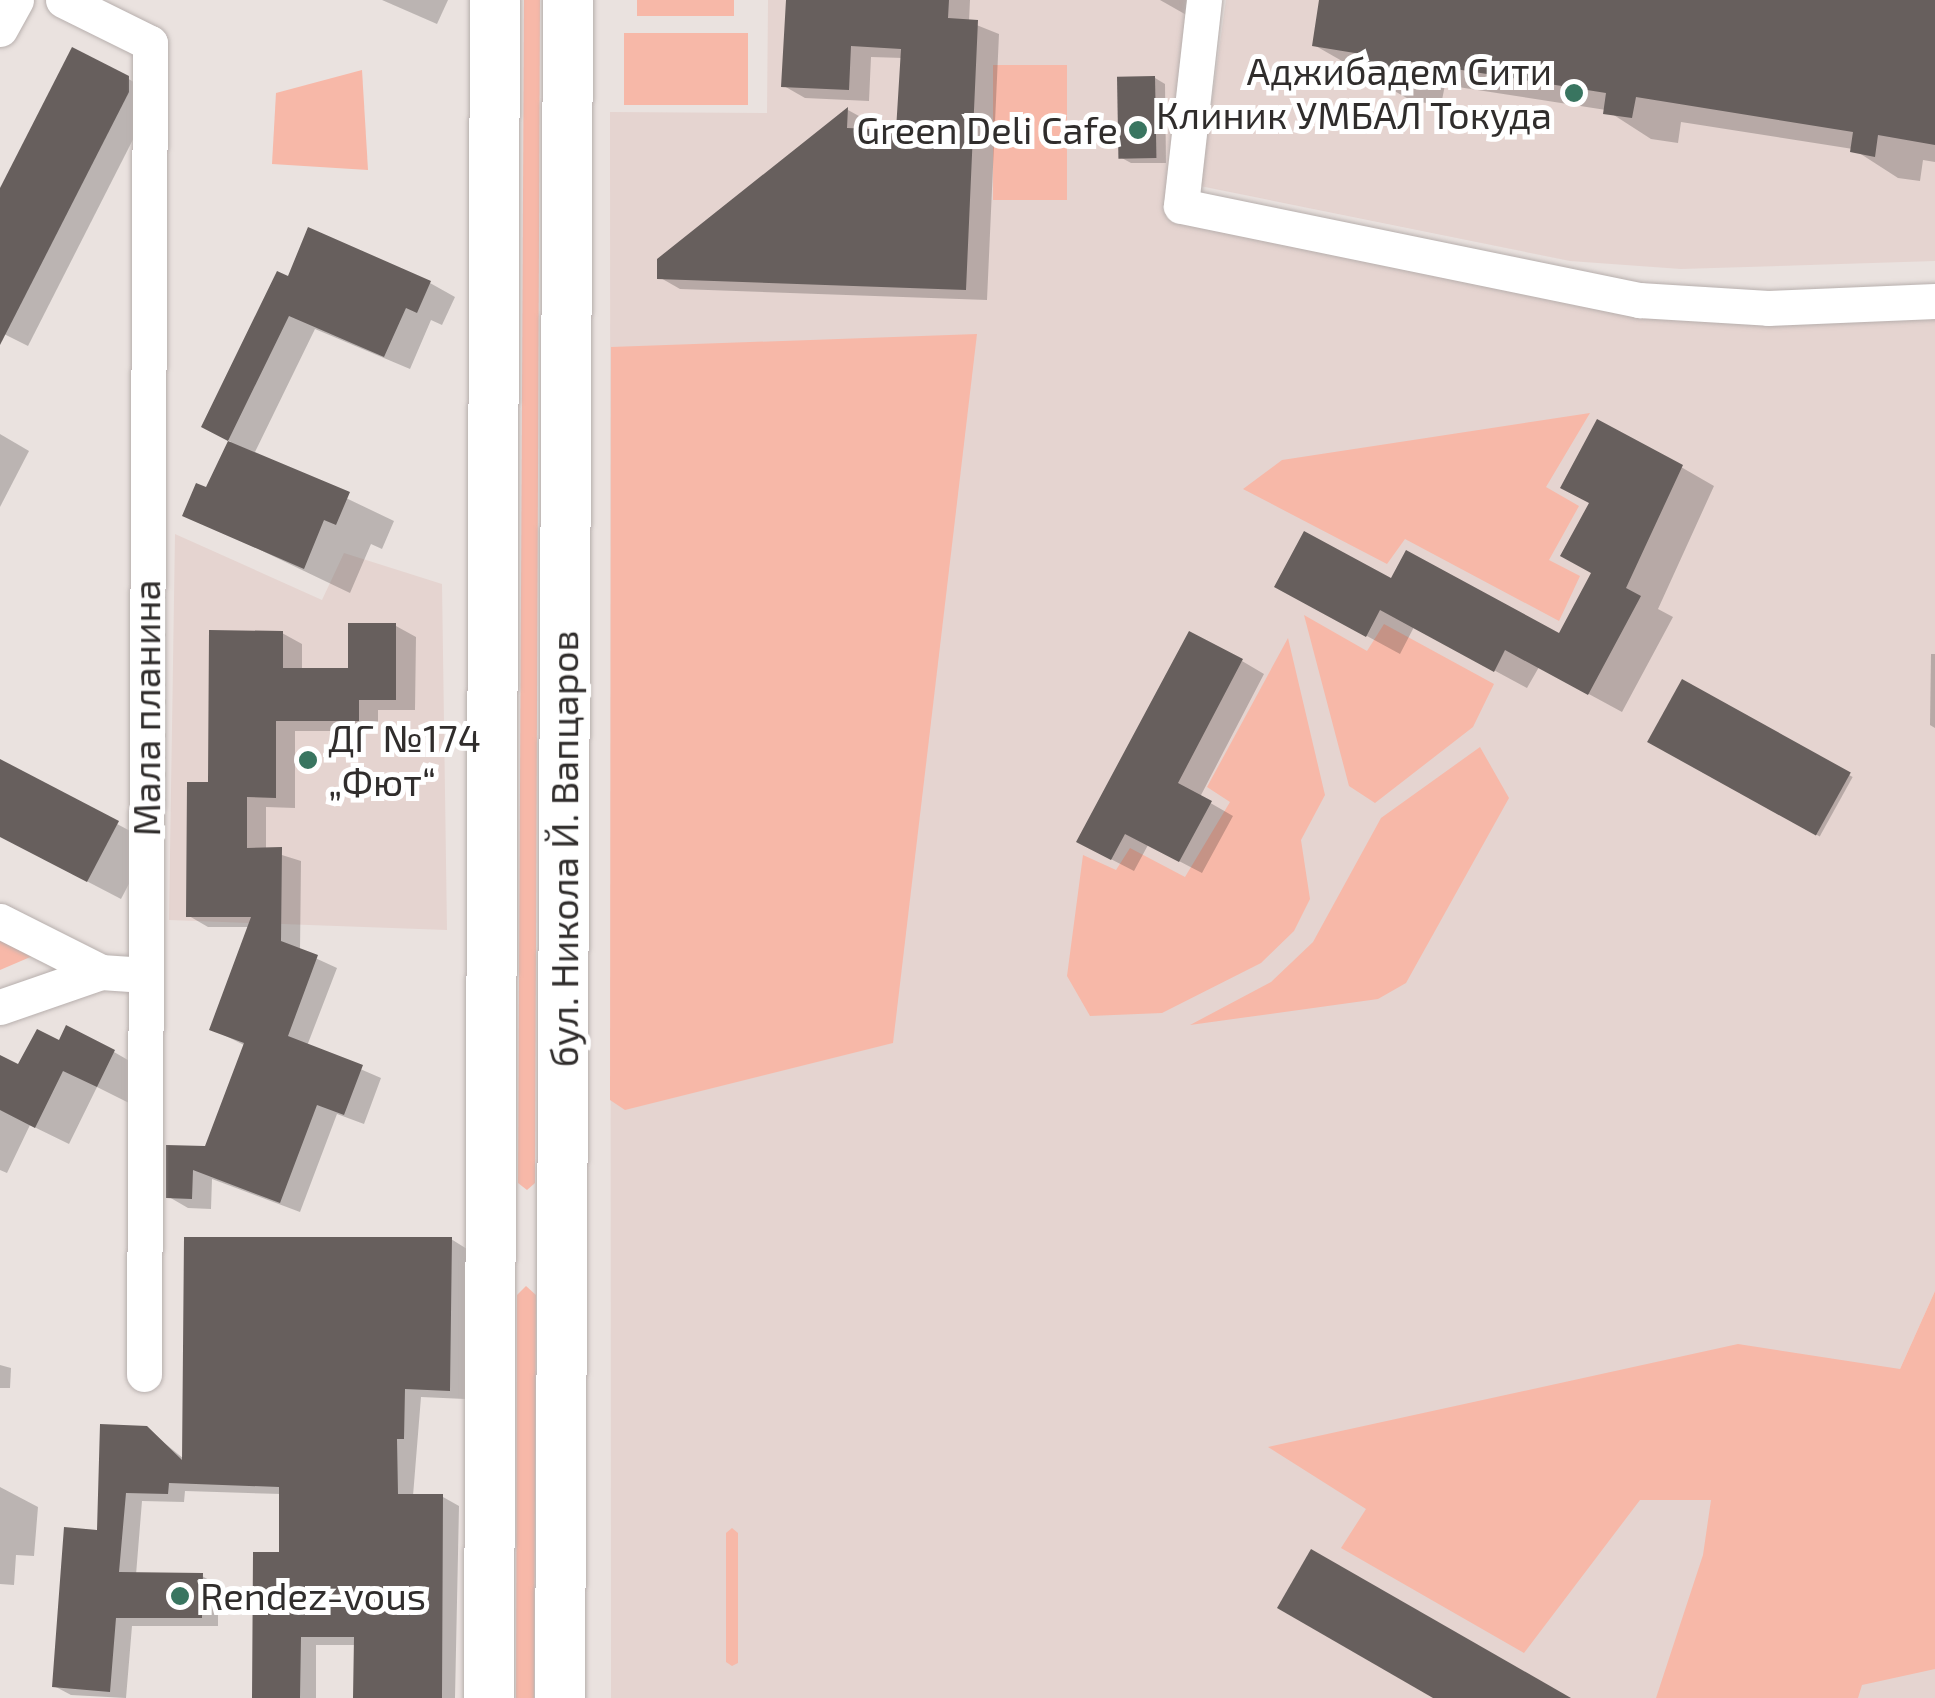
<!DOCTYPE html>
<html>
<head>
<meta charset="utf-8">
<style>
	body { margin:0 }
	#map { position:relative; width:1935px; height:1698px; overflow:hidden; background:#eae2df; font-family:"Exo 2",sans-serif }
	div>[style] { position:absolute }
	.built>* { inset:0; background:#e5d4d0 }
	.green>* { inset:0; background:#f7b8a8; transform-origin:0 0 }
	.shadow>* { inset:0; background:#0003; transform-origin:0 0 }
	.building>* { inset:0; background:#675f5d; transform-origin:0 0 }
	.roads { filter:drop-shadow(0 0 2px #b7afad) drop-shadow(0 0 2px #b7afad) }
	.minor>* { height:35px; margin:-17.5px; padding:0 17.5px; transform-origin:17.5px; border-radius:17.5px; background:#fff }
	.secondary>* { height:50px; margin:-25px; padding:0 25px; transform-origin:25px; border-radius:25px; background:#fff }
	.dots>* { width:28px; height:28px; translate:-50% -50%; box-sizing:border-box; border:5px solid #fff; border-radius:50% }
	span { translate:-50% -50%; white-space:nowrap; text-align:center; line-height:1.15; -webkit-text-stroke:10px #fff; paint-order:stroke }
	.poi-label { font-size:38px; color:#302d2c }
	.right { translate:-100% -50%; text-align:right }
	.left { translate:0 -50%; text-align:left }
	.street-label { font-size:38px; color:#302d2c }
</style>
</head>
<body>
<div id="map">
	<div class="built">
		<i style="clip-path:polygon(768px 0,1188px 0,1167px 205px,1667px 307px,1935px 312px,1935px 1291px,1869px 1438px,1935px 1532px,1935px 1698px,611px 1698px,610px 112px,767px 113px)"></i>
		<i style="clip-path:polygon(1226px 0,1935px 0,1935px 261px,1681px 269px,1570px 261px,1200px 186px)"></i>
		<i style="clip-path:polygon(175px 534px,322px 600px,344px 553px,442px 584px,447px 930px,169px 920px)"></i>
	</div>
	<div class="green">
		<i style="clip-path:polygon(524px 0,540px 0,535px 1183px,527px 1190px,518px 1183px)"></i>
		<i style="left:637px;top:0;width:97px;height:16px"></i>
		<i style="left:624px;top:33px;width:124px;height:72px"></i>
		<i style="left:993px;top:65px;width:74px;height:135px"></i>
		<i style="clip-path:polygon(362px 70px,368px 170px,272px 164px,276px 93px)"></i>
		<i style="clip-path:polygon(977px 334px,893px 1043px,625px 1110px,610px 1100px,611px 347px)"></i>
		<i style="clip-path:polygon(1590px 413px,1546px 487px,1579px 506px,1549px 560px,1580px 576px,1559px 621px,1405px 539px,1387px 564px,1243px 489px,1282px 460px)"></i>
		<i style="clip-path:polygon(1304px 615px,1367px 651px,1384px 624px,1494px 684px,1473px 727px,1375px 803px,1349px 786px)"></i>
		<i style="clip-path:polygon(1288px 638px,1325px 795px,1301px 840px,1310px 899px,1294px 931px,1261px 963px,1162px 1013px,1090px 1016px,1067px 976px,1083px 855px,1116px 870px,1130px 848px,1185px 877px,1230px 802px,1207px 787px)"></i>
		<i style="clip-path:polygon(1480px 747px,1509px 798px,1406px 983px,1378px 999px,1190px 1025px,1271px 982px,1313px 942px,1381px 818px)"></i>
		<i style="clip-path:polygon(0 936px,35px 955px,0 970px)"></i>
		<i style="clip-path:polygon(526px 1286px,536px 1295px,534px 1698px,516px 1698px,517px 1295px)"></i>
		<i style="clip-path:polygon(1935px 1291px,1935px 1669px,1862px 1685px,1858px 1698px,1656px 1698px,1703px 1555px,1711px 1500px,1640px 1500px,1524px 1653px,1341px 1548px,1366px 1509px,1268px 1447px,1738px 1344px,1900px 1369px)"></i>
		<i style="clip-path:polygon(732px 1528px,738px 1533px,738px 1663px,732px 1666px,726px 1662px,726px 1533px)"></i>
	</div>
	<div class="shadow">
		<i style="clip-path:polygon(382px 0,448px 0,437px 24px)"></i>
		<i style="clip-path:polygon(788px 0,970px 0,969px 22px,999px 34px,987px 300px,680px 289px,659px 277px,659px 260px,848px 110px,868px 121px,868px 131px,898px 132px,903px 58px,871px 57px,869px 101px,805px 98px,784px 86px)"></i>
		<i style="clip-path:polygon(1160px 0,1217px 0,1190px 17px)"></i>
		<i style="clip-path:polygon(1322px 0,1935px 0,1935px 162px,1923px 160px,1920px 181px,1898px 178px,1853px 149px,1681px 122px,1678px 143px,1651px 139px,1606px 110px,1445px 85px,1441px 105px,1412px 101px,1314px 45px)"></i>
		<i style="clip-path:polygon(127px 78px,150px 92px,150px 106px,28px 346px,0 332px,0 193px)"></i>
		<i style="clip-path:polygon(1155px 78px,1165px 84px,1166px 163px,1131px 163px,1120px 157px)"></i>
		<i style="clip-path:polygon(289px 279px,430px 283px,455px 297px,442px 325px,431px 320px,410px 369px,315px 329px,254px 454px,394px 521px,382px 549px,371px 544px,350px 593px,185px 514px,208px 490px,231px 442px,204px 426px)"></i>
		<i style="clip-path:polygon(0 434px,29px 451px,0 507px)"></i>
		<i style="clip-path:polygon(1681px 467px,1714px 486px,1658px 609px,1673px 617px,1622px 712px,1539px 667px,1527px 688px,1414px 627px,1400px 654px,1310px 605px,1392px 581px,1560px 636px)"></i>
		<i style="clip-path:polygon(396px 626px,416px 637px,415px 710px,378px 710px,378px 731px,295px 731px,295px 808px,266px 807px,266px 850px,301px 861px,300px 951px,337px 968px,307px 1046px,381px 1078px,364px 1124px,337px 1114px,300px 1212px,212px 1179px,211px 1209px,188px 1208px,169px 1197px,206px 1149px,246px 1046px,212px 1029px,250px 927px,208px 927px,189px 916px,211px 784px,282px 633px,302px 644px,302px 670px,350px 670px)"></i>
		<i style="clip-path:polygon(1931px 654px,1935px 654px,1935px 728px,1930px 725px)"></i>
		<i style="clip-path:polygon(1242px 661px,1264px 674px,1200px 797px,1233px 816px,1202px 873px,1148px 845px,1134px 871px,1101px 854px)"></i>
		<i style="left:1683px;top:683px;width:194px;height:68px;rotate:29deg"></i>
		<i style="clip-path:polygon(0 762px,151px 842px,121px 899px,0 836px)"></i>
		<i style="clip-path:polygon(60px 1043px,114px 1052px,147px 1071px,131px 1104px,97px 1087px,69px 1144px,30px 1125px,7px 1173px,0 1170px,0 1058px,20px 1068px)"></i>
		<i style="clip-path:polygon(451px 1239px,467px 1249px,465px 1399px,421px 1397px,413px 1496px,443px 1497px,459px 1506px,455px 1698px,356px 1698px,356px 1645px,316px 1645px,316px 1698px,255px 1698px,281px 1554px,282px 1494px,185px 1491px,184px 1502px,142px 1501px,136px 1575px,202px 1576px,218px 1585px,218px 1626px,132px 1626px,126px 1698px,71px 1695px,54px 1686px,100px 1532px,146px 1428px,184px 1459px)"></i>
		<i style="clip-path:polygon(0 1365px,11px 1368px,10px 1388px,0 1388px)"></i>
		<i style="clip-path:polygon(0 1487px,38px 1507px,34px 1556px,16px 1555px,14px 1585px,0 1584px)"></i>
	</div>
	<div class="building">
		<i style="clip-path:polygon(786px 0,949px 0,948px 18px,978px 20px,966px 290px,657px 279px,657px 259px,848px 107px,847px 128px,896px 130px,901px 49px,851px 46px,849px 90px,781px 87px)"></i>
		<i style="clip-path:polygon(1319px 0,1935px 0,1935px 145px,1878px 135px,1875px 157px,1850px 152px,1853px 132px,1636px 97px,1632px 118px,1603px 114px,1606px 93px,1399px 60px,1395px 81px,1364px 76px,1367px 55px,1312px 46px)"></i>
		<i style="clip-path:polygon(72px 47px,129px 76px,129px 92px,0 345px,0 188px)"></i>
		<i style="left:1155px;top:76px;width:82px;height:38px;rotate:89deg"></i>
		<i style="clip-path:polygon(308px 227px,431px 281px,417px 313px,406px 308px,384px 357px,289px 316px,228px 441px,201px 427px,277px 271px,288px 276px)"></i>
		<i style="clip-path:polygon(1597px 419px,1683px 465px,1626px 588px,1641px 596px,1588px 695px,1505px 650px,1494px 672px,1380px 610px,1366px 637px,1274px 587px,1304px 531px,1391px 578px,1406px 550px,1559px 633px,1591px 573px,1560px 556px,1589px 503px,1560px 488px)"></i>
		<i style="clip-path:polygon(228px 441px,350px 492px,336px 525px,324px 520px,304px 569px,182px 516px,196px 483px,206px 487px)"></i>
		<i style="clip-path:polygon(348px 623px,396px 623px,396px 700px,359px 700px,359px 721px,276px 721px,276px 798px,247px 797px,247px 848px,282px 847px,281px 941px,318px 955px,288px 1036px,363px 1065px,344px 1115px,317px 1105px,280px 1203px,193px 1170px,192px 1199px,166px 1198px,166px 1145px,205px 1146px,244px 1043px,209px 1030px,251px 917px,186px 917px,187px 782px,208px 782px,209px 630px,283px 631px,283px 668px,348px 668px)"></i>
		<i style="clip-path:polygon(1189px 631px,1243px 659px,1178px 783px,1212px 801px,1179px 862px,1125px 834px,1111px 860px,1076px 842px)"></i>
		<i style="left:1682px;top:679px;width:193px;height:72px;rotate:29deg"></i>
		<i style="clip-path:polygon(0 759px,119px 821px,87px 882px,0 837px)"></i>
		<i style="clip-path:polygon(66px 1025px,115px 1050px,97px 1087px,63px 1071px,35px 1128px,0 1110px,0 1055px,18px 1064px,37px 1029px,59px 1040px)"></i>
		<i style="clip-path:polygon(184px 1237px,452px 1237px,450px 1391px,405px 1389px,404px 1439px,397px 1439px,398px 1494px,443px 1494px,442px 1698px,353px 1698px,354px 1637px,301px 1637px,300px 1698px,252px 1698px,253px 1552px,279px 1552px,279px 1487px,169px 1483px,168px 1494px,126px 1493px,119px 1572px,203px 1573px,202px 1618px,116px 1618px,110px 1692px,52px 1687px,64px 1527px,97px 1530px,100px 1424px,147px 1426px,182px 1460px)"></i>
		<i style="clip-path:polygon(1311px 1549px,1571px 1698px,1433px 1698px,1277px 1608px)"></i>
	</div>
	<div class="roads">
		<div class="minor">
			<i style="left:63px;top:0;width:97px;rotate:26.3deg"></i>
			<i style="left:150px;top:43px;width:1331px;rotate:90.26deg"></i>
			<i style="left:1204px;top:0;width:207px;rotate:96.4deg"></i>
			<i style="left:1181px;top:206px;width:468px;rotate:11.6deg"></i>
			<i style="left:1639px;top:300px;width:129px;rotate:3.5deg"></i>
			<i style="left:1768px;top:308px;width:167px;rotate:-2.4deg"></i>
			<i style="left:0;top:29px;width:33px;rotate:-61deg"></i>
			<i style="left:0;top:921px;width:113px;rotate:26.8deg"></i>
			<i style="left:101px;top:972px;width:44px;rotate:3.9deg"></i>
			<i style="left:0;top:1007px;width:107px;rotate:-19.1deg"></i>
		</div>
		<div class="secondary">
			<i style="left:489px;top:1698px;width:1698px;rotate:-89.8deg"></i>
			<i style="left:560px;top:1698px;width:1698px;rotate:-89.73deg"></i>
		</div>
	</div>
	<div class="dots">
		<i style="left:1574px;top:93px;background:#397560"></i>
		<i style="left:1138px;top:130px;background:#397560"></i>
		<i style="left:308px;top:760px;background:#397560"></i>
		<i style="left:180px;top:1596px;background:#397560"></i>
	</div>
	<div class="poi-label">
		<span class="right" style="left:1552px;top:93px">Аджибадем Сити<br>Клиник УМБАЛ Токуда</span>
		<span class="right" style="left:1118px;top:130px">Green Deli Cafe</span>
		<span class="left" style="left:328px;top:760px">ДГ №174<br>„Фют“</span>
		<span class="left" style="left:200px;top:1596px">Rendez-vous</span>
	</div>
	<div class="street-label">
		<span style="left:146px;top:708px;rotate:-90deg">Мала планина</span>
		<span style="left:564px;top:849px;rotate:-90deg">бул. Никола Й. Вапцаров</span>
	</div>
</div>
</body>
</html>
